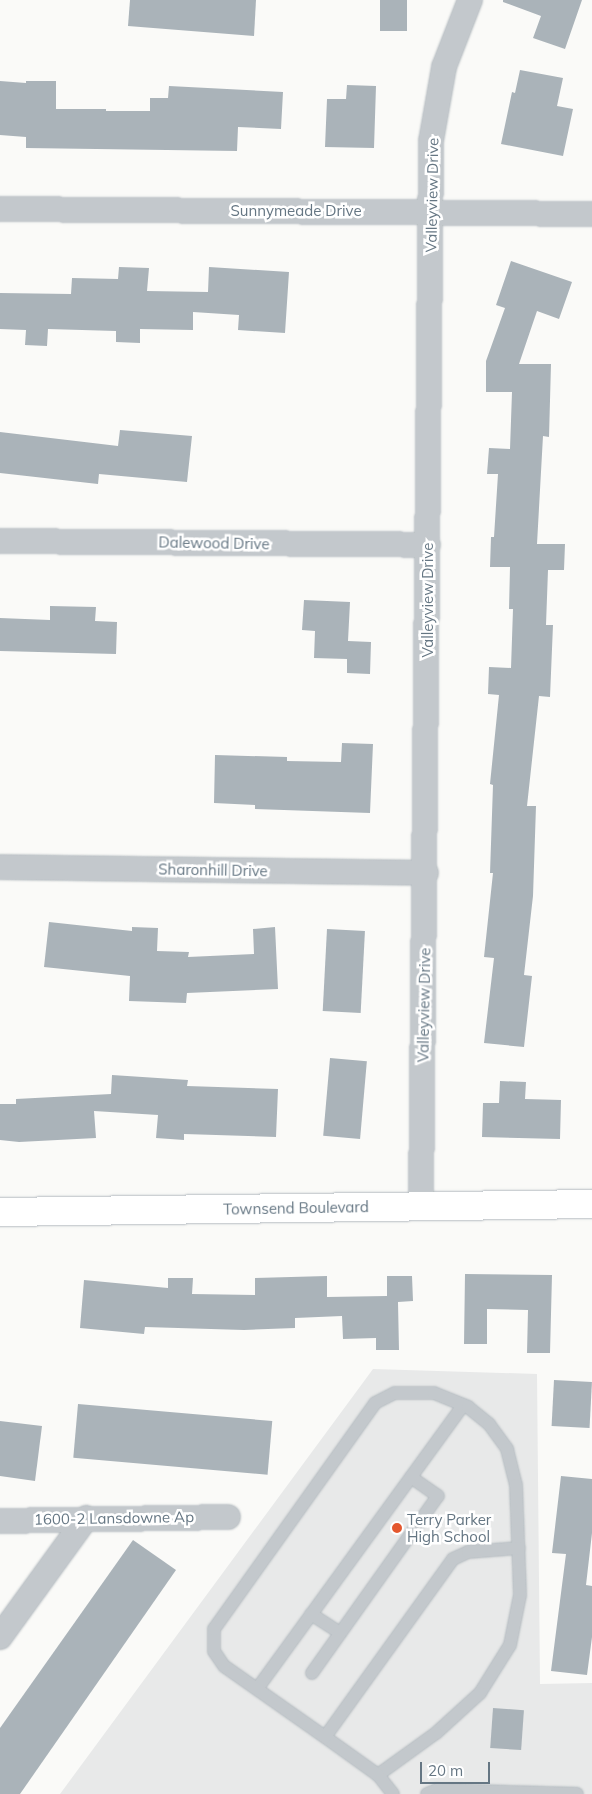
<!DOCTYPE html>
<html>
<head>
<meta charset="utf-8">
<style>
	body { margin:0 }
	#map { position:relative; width:592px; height:1794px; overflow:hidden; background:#fafaf8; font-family:Mulish,sans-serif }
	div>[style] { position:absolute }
	.built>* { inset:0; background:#e8e9e9 }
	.building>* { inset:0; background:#aab3b9; transform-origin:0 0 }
	.roads { filter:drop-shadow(0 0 1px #b3babf) drop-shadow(0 0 1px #b3babf) }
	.lane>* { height:12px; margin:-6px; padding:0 6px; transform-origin:6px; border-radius:6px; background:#c3c8cc }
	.street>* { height:24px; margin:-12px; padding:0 12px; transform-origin:12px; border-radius:12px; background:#c3c8cc }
	.secondary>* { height:28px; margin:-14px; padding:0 14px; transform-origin:14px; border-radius:14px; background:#fff }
	.dots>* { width:14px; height:14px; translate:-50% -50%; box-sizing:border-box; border:2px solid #fff; border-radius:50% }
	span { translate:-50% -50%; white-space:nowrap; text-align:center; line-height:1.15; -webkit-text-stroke:5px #fff; paint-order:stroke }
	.street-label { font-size:15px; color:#657683 }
	.poi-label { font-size:15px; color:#657683 }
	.left { translate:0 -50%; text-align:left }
	.scale { position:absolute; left:420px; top:1762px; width:70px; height:22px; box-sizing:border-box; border:2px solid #657683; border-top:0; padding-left:6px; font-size:15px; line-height:18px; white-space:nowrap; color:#657683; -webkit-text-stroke:4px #fff; paint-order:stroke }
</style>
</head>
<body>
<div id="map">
	<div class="built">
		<i style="clip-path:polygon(373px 1369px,537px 1374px,540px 1684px,592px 1683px,592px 1794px,60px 1794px)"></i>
	</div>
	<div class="building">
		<i style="clip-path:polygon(130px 0,256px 0,254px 36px,128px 26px)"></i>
		<i style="left:380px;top:0;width:27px;height:31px"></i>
		<i style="clip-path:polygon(503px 0,582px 0,565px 49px,533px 38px,541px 16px,503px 2px)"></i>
		<i style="clip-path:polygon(520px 70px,563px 78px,557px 106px,573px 109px,563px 156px,501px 144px,512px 92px,515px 93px)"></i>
		<i style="clip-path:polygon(0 81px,26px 83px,26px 81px,56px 81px,56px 109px,106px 109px,106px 111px,150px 111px,150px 98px,168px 98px,169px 86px,283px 92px,281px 129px,238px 127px,237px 151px,26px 148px,26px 137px,0 135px)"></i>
		<i style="clip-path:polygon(347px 85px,376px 86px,374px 148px,325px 147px,327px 99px,346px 99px)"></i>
		<i style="clip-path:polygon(511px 261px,572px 282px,559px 319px,537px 311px,519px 364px,551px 364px,549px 437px,543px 436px,537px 544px,565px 544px,564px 570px,548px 570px,546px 625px,553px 625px,550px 697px,539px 696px,527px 806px,536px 806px,533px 896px,524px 975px,532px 976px,524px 1047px,484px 1043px,494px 958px,484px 957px,493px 873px,490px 873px,493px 785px,490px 784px,499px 695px,488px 694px,489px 667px,511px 668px,513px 609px,509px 609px,510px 567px,490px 567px,491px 537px,494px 537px,498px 474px,487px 474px,489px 448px,510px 449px,512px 392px,486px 392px,486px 361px,505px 308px,496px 305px)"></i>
		<i style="clip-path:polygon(119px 267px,149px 268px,147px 291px,208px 292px,209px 267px,289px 272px,285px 333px,238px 330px,239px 315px,193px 312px,193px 330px,140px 329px,140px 343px,116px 342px,116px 331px,48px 329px,47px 346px,25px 345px,26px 330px,0 329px,0 293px,71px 294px,72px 278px,118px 279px)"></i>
		<i style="clip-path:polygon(120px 430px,192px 436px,187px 482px,99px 474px,98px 484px,0 473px,0 432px,118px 446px)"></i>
		<i style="clip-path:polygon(304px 600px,350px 602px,348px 641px,371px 642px,370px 674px,347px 673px,347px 659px,314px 658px,315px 631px,302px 630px)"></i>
		<i style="clip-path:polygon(50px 606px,96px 607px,95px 621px,117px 622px,116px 654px,0 651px,0 618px,50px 620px)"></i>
		<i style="clip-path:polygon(342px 743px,373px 744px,370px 813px,255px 809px,255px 805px,214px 803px,215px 755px,287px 757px,287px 761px,341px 762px)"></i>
		<i style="clip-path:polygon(49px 922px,132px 931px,132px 927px,158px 928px,157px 951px,189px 952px,188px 957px,254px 954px,253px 929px,275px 927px,278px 989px,187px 993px,186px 1003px,129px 1001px,130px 976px,44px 967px)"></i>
		<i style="left:327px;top:929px;width:38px;height:82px;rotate:3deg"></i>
		<i style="left:330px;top:1058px;width:37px;height:78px;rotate:5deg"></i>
		<i style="clip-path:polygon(112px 1075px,188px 1080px,187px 1086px,278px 1089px,276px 1137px,184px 1134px,184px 1140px,156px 1138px,158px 1115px,94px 1111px,96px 1138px,19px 1142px,0 1140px,0 1104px,16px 1104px,16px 1099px,111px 1094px)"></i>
		<i style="clip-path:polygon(500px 1081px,526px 1082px,525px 1099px,561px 1100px,560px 1139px,482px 1137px,483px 1103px,499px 1103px)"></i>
		<i style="clip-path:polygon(465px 1274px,552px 1275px,550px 1353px,527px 1353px,528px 1310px,487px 1309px,487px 1344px,464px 1344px)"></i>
		<i style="clip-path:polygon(327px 1276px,327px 1297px,387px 1296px,387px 1276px,412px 1276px,413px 1301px,398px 1302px,399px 1350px,376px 1350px,376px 1338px,343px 1339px,342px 1316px,295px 1318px,295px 1328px,244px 1330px,145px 1327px,144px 1334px,80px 1328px,84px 1280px,168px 1288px,168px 1278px,193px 1278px,192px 1294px,255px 1295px,255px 1278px)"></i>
		<i style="left:554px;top:1380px;width:38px;height:46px;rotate:3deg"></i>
		<i style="left:78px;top:1404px;width:195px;height:54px;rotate:5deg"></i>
		<i style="clip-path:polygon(0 1421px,42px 1426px,35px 1481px,0 1476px)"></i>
		<i style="clip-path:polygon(561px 1476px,592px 1479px,592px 1533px,586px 1585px,592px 1586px,592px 1637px,587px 1675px,551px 1671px,566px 1554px,552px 1553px)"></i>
		<i style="clip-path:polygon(133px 1540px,176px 1570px,20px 1794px,0 1794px,0 1728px)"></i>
		<i style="left:493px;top:1708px;width:31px;height:40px;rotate:4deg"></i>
	</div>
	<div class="roads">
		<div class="lane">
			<i style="left:311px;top:1614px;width:35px;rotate:33deg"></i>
			<i style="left:312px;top:1673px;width:217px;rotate:-54.6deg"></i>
			<i style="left:438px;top:1496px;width:33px;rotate:-145deg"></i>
			<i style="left:257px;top:1689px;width:351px;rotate:-54deg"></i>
			<i style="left:325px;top:1737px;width:123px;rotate:-144.9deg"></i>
			<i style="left:224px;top:1666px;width:18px;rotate:-124deg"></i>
			<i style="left:214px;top:1651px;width:22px;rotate:-90deg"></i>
			<i style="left:214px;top:1629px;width:277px;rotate:-54.5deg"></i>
			<i style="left:375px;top:1403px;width:22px;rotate:-27deg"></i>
			<i style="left:395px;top:1393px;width:39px"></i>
			<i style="left:434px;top:1393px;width:37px;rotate:22deg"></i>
			<i style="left:468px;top:1407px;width:27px;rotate:39deg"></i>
			<i style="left:489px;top:1424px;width:31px;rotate:54deg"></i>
			<i style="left:507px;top:1449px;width:37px;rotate:76deg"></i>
			<i style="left:516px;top:1485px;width:110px;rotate:87.9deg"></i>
			<i style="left:520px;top:1595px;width:51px;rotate:101.3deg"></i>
			<i style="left:510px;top:1645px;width:57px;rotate:122deg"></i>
			<i style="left:480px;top:1693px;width:59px;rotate:137.7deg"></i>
			<i style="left:436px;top:1733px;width:72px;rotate:144.1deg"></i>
			<i style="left:393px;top:1794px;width:24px;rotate:-128deg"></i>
			<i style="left:378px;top:1775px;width:65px;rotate:-144.4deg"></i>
			<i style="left:325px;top:1737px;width:219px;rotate:-54.3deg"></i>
			<i style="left:453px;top:1559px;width:17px;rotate:-25deg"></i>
			<i style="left:468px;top:1552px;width:51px;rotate:-4.5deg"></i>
			<i style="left:427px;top:1794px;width:11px;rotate:-22deg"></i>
			<i style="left:437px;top:1790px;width:140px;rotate:1.6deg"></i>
		</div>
		<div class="street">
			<i style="left:0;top:209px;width:592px;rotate:0.48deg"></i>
			<i style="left:0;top:541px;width:428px;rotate:0.5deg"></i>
			<i style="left:0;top:867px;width:426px;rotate:0.8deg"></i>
			<i style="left:421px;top:1206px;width:1065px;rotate:-89.46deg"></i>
			<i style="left:431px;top:141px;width:75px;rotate:-80deg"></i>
			<i style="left:444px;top:67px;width:72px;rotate:-68.8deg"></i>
			<i style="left:0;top:1521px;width:228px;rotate:-1deg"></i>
			<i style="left:0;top:1637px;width:147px;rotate:-54.1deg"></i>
		</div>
		<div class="secondary">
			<i style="left:0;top:1212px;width:592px;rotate:-0.77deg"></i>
		</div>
	</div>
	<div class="dots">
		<i style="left:397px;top:1528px;background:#e4572e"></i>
	</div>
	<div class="street-label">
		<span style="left:432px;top:195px;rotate:-89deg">Valleyview Drive</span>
		<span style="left:296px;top:211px">Sunnymeade Drive</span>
		<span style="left:214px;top:543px;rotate:1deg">Dalewood Drive</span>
		<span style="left:428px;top:600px;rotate:-90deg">Valleyview Drive</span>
		<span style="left:213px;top:870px;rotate:1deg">Sharonhill Drive</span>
		<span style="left:424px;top:1005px;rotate:-89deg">Valleyview Drive</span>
		<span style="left:296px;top:1208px;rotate:-1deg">Townsend Boulevard</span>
		<span style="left:114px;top:1518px;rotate:-1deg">1600-2 Lansdowne Ap</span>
	</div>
	<div class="poi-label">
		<span class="left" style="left:407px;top:1528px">Terry Parker<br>High School</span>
	</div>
	<div class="scale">20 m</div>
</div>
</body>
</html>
